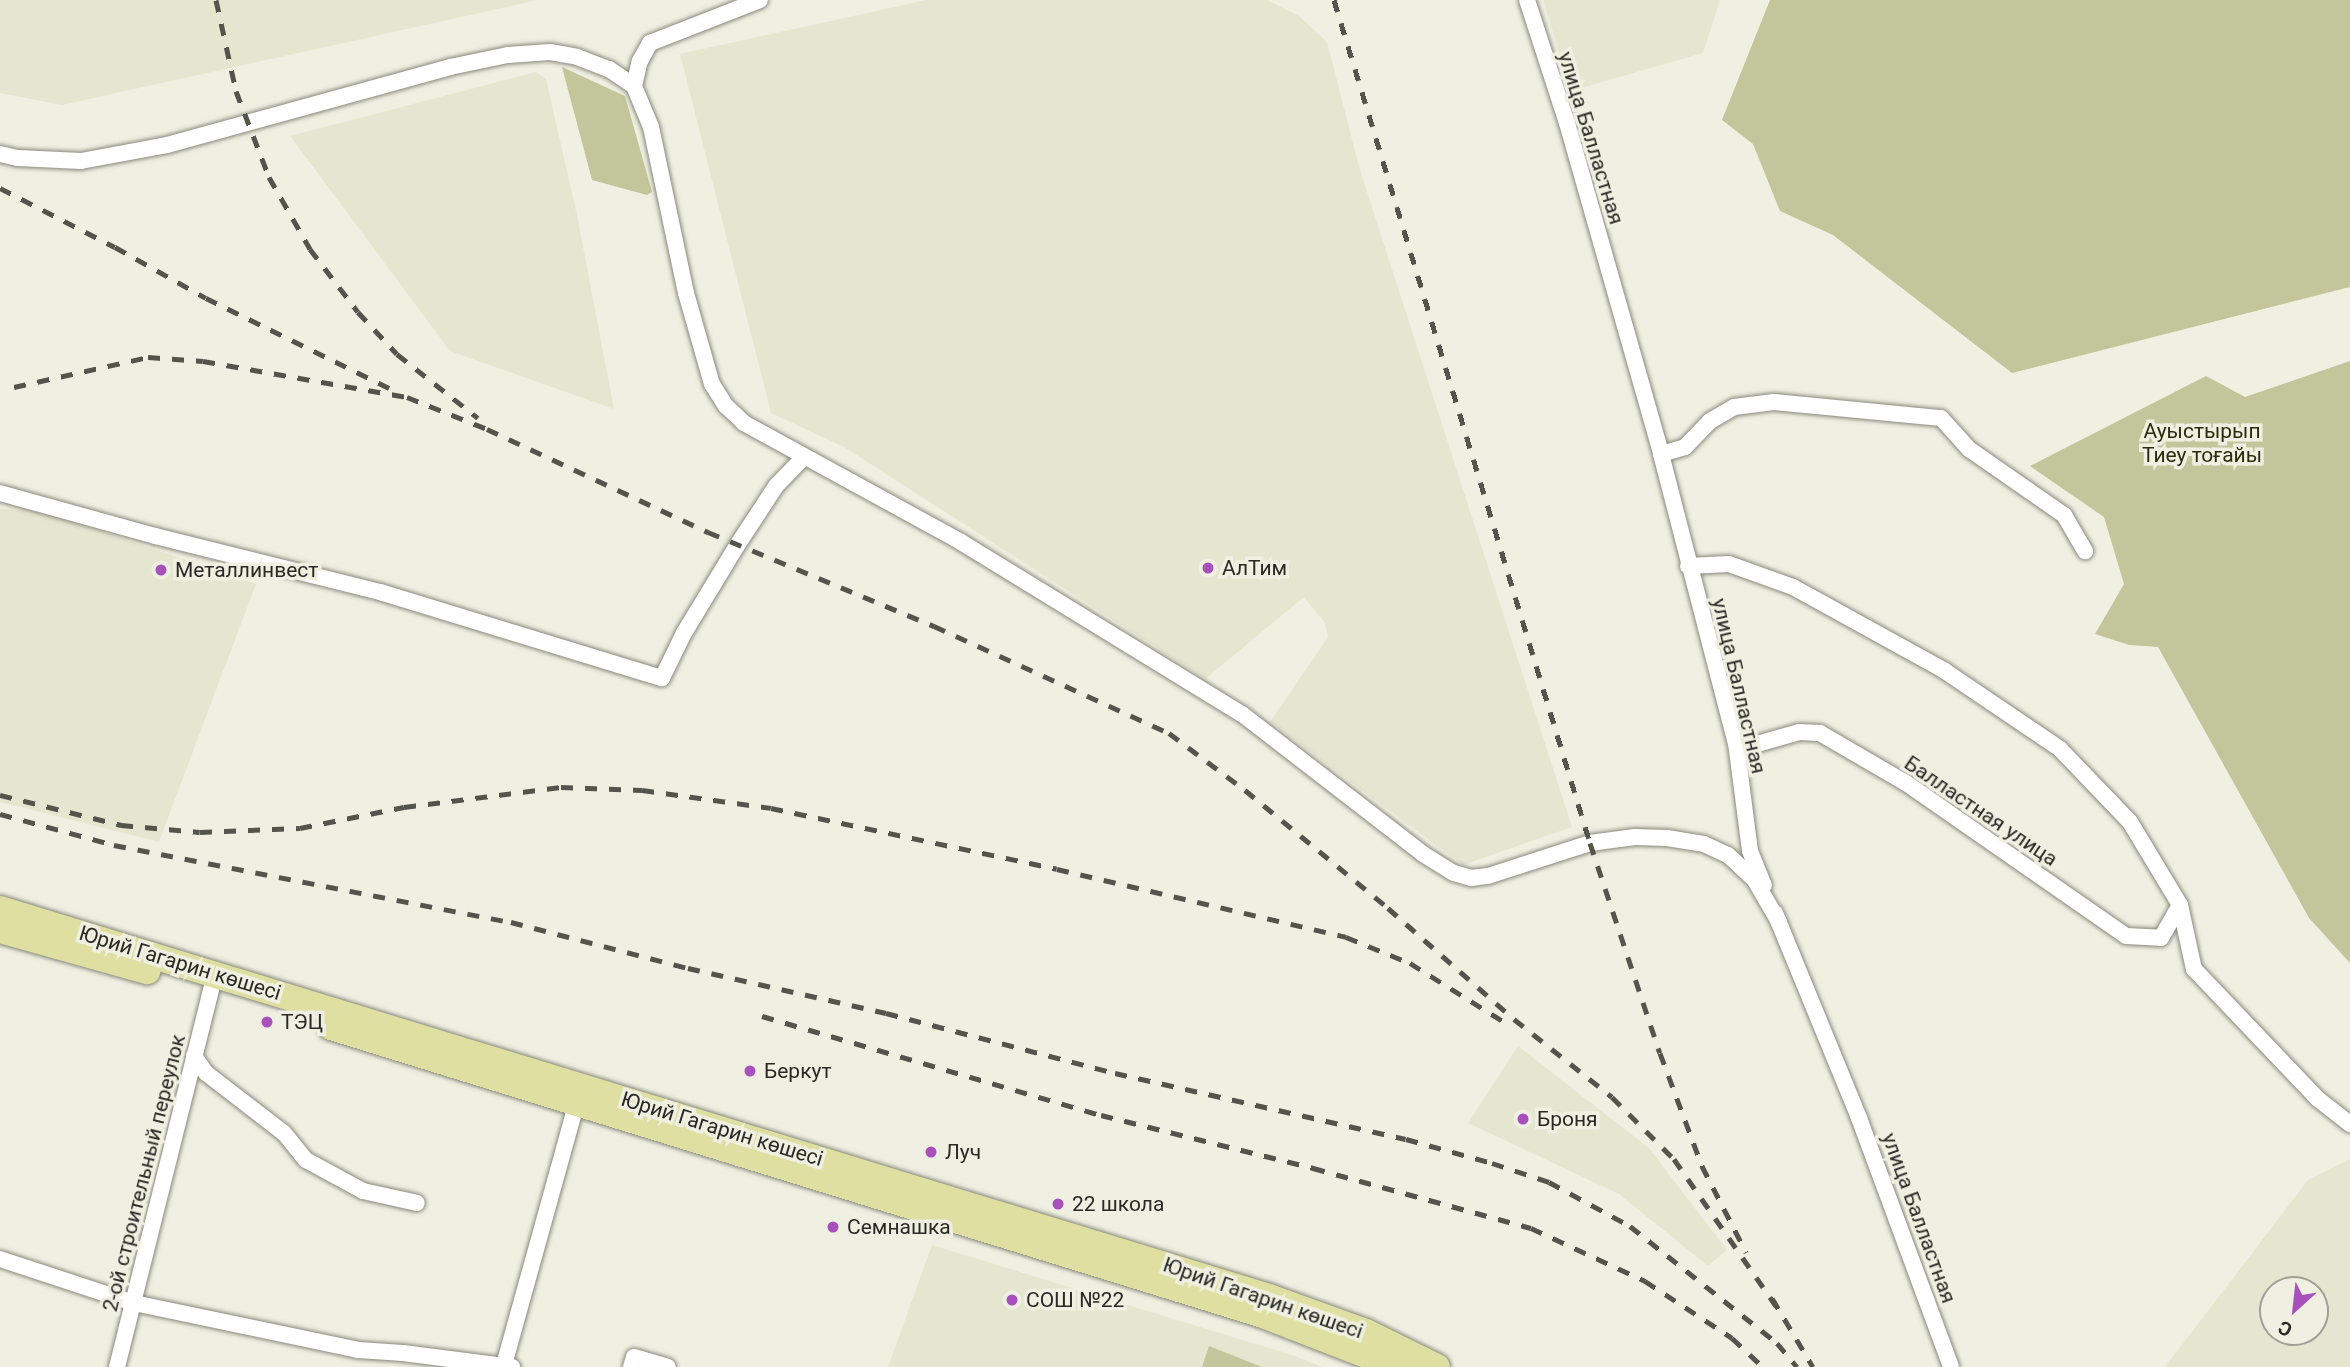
<!DOCTYPE html>
<html>
<head>
<meta charset="utf-8">
<style>
	body { margin:0 }
	#map { position:relative; width:2350px; height:1367px; overflow:hidden; background:#eff0e2; font-family:Roboto,sans-serif }
	div>[style] { position:absolute }
	.built>* { inset:0; background:#e5e6d0 }
	.green>* { inset:0; background:#c3c59a }
	.roads { filter:drop-shadow(0 0 2px #88897c) drop-shadow(0 0 2px #88897c) }
	.minor>* { height:16px; margin:-8px; padding:0 8px; transform-origin:8px; border-radius:8px; background:#fff }
	.primary>* { height:26px; margin:-13px; padding:0 13px; transform-origin:13px; border-radius:13px; background:#dedfa0 }
	.rail>* { height:5px; margin-top:-2.5px; transform-origin:0; background:repeating-linear-gradient(90deg,#53544c 0 12px,transparent 0 24px) }
	.dots>* { width:19px; height:19px; translate:-50% -50%; box-sizing:border-box; border:4px solid #eff0e2; border-radius:50% }
	span { translate:-50% -50%; white-space:nowrap; text-align:center; line-height:1.15; -webkit-text-stroke:7px #eff0e2; paint-order:stroke }
	.street-label { font-size:21px; color:#292a24 }
	.park-label { font-size:21px; color:#2b2c0d }
	.poi-label { font-size:21px; color:#292a24 }
	.left { translate:0 -50%; text-align:left }
	.north { position:absolute; left:2259px; top:1276px; width:70px; height:70px; box-sizing:border-box; background:#eff0e2; border:2px solid #a0a196; border-radius:50%; rotate:207deg; font-size:19px; font-weight:700; line-height:28px; text-align:center; color:#292a24 }
	.north::after { content:''; display:block; margin:auto; width:24px; height:32px; background:#a850bc; clip-path:polygon(50% 0,100% 100%,50% 72%,0 100%) }
</style>
</head>
<body>
<div id="map">
	<div class="built">
		<i style="clip-path:polygon(0 0,538px 0,62px 105px,0 93px)"></i>
		<i style="clip-path:polygon(926px 0,1267px 0,1299px 16px,1327px 42px,1360px 170px,1572px 827px,1463px 865px,1270px 722px,1328px 637px,1325px 623px,1304px 597px,1205px 679px,844px 447px,771px 413px,680px 54px)"></i>
		<i style="clip-path:polygon(1543px 0,1720px 0,1703px 53px,1571px 91px)"></i>
		<i style="clip-path:polygon(536px 72px,546px 79px,577px 215px,614px 409px,450px 351px,290px 136px)"></i>
		<i style="clip-path:polygon(0 509px,38px 510px,256px 584px,159px 842px,0 802px)"></i>
		<i style="clip-path:polygon(1518px 1046px,1649px 1148px,1727px 1250px,1708px 1266px,1619px 1194px,1468px 1123px)"></i>
		<i style="clip-path:polygon(evenodd,2350px 1159px,2350px 1367px,2165px 1367px,2308px 1180px,2350px 1159px,2273px 1290px,2315px 1290px,2315px 1332px,2273px 1332px,2273px 1290px)"></i>
		<i style="clip-path:polygon(932px 1245px,1292px 1355px,1322px 1367px,888px 1367px)"></i>
	</div>
	<div class="green">
		<i style="clip-path:polygon(1770px 0,2350px 0,2350px 287px,2012px 373px,1833px 235px,1780px 211px,1753px 144px,1722px 120px)"></i>
		<i style="clip-path:polygon(562px 67px,625px 96px,652px 192px,647px 195px,592px 180px)"></i>
		<i style="clip-path:polygon(2350px 361px,2350px 963px,2309px 918px,2158px 647px,2129px 645px,2095px 634px,2124px 584px,2104px 517px,2030px 466px,2206px 376px,2245px 397px)"></i>
		<i style="clip-path:polygon(1209px 1346px,1262px 1367px,1202px 1367px)"></i>
	</div>
	<div class="roads">
		<div class="minor">
			<i style="left:1527px;top:0;width:129px;rotate:72deg"></i>
			<i style="left:1567px;top:123px;width:344px;rotate:74.1deg"></i>
			<i style="left:1661px;top:454px;width:299px;rotate:75.5deg"></i>
			<i style="left:1736px;top:743px;width:109px;rotate:82.6deg"></i>
			<i style="left:1750px;top:851px;width:37px;rotate:68deg"></i>
			<i style="left:634px;top:86px;width:26px;rotate:-77deg"></i>
			<i style="left:640px;top:61px;width:21px;rotate:-61deg"></i>
			<i style="left:650px;top:43px;width:118px;rotate:-21.4deg"></i>
			<i style="left:0;top:154px;width:18px;rotate:13deg"></i>
			<i style="left:18px;top:158px;width:63px;rotate:2.7deg"></i>
			<i style="left:81px;top:161px;width:87px;rotate:-10.5deg"></i>
			<i style="left:167px;top:145px;width:294px;rotate:-15.4deg"></i>
			<i style="left:450px;top:67px;width:59px;rotate:-11.7deg"></i>
			<i style="left:508px;top:55px;width:42px;rotate:-4.1deg"></i>
			<i style="left:550px;top:52px;width:27px;rotate:10deg"></i>
			<i style="left:577px;top:57px;width:34px;rotate:21deg"></i>
			<i style="left:609px;top:69px;width:30px;rotate:34deg"></i>
			<i style="left:634px;top:86px;width:44px;rotate:67.5deg"></i>
			<i style="left:651px;top:127px;width:170px;rotate:78.1deg"></i>
			<i style="left:686px;top:293px;width:95px;rotate:74.1deg"></i>
			<i style="left:712px;top:384px;width:26px;rotate:58deg"></i>
			<i style="left:726px;top:406px;width:25px;rotate:43deg"></i>
			<i style="left:744px;top:423px;width:247px;rotate:28.7deg"></i>
			<i style="left:961px;top:542px;width:329px;rotate:31.5deg"></i>
			<i style="left:1242px;top:714px;width:229px;rotate:37.7deg"></i>
			<i style="left:1423px;top:854px;width:36px;rotate:32deg"></i>
			<i style="left:1454px;top:873px;width:18px;rotate:16deg"></i>
			<i style="left:1471px;top:878px;width:17px;rotate:-7deg"></i>
			<i style="left:1488px;top:876px;width:107px;rotate:-17.9deg"></i>
			<i style="left:1590px;top:843px;width:45px;rotate:-7.6deg"></i>
			<i style="left:1635px;top:837px;width:32px;rotate:2deg"></i>
			<i style="left:1667px;top:838px;width:37px;rotate:9deg"></i>
			<i style="left:1704px;top:844px;width:26px;rotate:25deg"></i>
			<i style="left:1728px;top:855px;width:35px;rotate:43deg"></i>
			<i style="left:1754px;top:879px;width:50px;rotate:59.8deg"></i>
			<i style="left:1661px;top:454px;width:25px;rotate:-16deg"></i>
			<i style="left:1685px;top:447px;width:36px;rotate:-46deg"></i>
			<i style="left:1710px;top:421px;width:28px;rotate:-30deg"></i>
			<i style="left:1734px;top:407px;width:40px;rotate:-7.1deg"></i>
			<i style="left:1774px;top:402px;width:168px;rotate:5.5deg"></i>
			<i style="left:1941px;top:418px;width:42px;rotate:47.9deg"></i>
			<i style="left:1969px;top:449px;width:116px;rotate:34.8deg"></i>
			<i style="left:2064px;top:515px;width:42px;rotate:59.7deg"></i>
			<i style="left:0;top:493px;width:161px;rotate:15.5deg"></i>
			<i style="left:155px;top:536px;width:232px;rotate:14deg"></i>
			<i style="left:380px;top:592px;width:295px;rotate:17deg"></i>
			<i style="left:662px;top:678px;width:50px;rotate:-63.9deg"></i>
			<i style="left:684px;top:633px;width:104px;rotate:-58.8deg"></i>
			<i style="left:738px;top:544px;width:69px;rotate:-56.8deg"></i>
			<i style="left:776px;top:486px;width:40px;rotate:-46deg"></i>
			<i style="left:1688px;top:566px;width:41px;rotate:-2.8deg"></i>
			<i style="left:1729px;top:564px;width:68px;rotate:19.8deg"></i>
			<i style="left:1793px;top:587px;width:174px;rotate:28.9deg"></i>
			<i style="left:1945px;top:671px;width:139px;rotate:34.1deg"></i>
			<i style="left:2060px;top:749px;width:101px;rotate:46.2deg"></i>
			<i style="left:2130px;top:822px;width:97px;rotate:58.9deg"></i>
			<i style="left:2180px;top:905px;width:66px;rotate:77.7deg"></i>
			<i style="left:2194px;top:969px;width:180px;rotate:46.4deg"></i>
			<i style="left:2318px;top:1099px;width:41px;rotate:38deg"></i>
			<i style="left:1736px;top:743px;width:21px;rotate:3deg"></i>
			<i style="left:1757px;top:744px;width:44px;rotate:-15.9deg"></i>
			<i style="left:1799px;top:732px;width:21px;rotate:3deg"></i>
			<i style="left:1820px;top:733px;width:99px;rotate:30.2deg"></i>
			<i style="left:1906px;top:783px;width:268px;rotate:34.8deg"></i>
			<i style="left:2126px;top:936px;width:35px;rotate:3deg"></i>
			<i style="left:2161px;top:938px;width:38px;rotate:-60deg"></i>
			<i style="left:1775px;top:913px;width:222px;rotate:67.7deg"></i>
			<i style="left:1859px;top:1118px;width:265px;rotate:69.7deg"></i>
			<i style="left:194px;top:1056px;width:21px;rotate:55deg"></i>
			<i style="left:206px;top:1073px;width:98px;rotate:37.6deg"></i>
			<i style="left:284px;top:1133px;width:35px;rotate:51deg"></i>
			<i style="left:306px;top:1160px;width:65px;rotate:28.5deg"></i>
			<i style="left:363px;top:1191px;width:55px;rotate:12.5deg"></i>
			<i style="left:0;top:1259px;width:141px;rotate:18.2deg"></i>
			<i style="left:134px;top:1303px;width:229px;rotate:11.8deg"></i>
			<i style="left:358px;top:1350px;width:45px;rotate:3.8deg"></i>
			<i style="left:403px;top:1353px;width:110px;rotate:7.3deg"></i>
			<i style="left:504px;top:1365px;width:280px;rotate:-74.5deg"></i>
			<i style="left:117px;top:1367px;width:390px;rotate:-76deg"></i>
			<i style="left:631px;top:1367px;width:10px;rotate:-73deg"></i>
			<i style="left:634px;top:1357px;width:35px;rotate:16deg"></i>
		</div>
		<div class="primary">
			<i style="left:0;top:909px;width:1327px;rotate:17deg"></i>
			<i style="left:1269px;top:1297px;width:103px;rotate:19.8deg"></i>
			<i style="left:1366px;top:1332px;width:79px;rotate:26.2deg"></i>
			<i style="left:0;top:930px;width:153px;rotate:15.6deg"></i>
			<i style="left:331px;top:1027px;width:975px;rotate:17.17deg"></i>
			<i style="left:1263px;top:1315px;width:144px;rotate:21.2deg"></i>
		</div>
	</div>
	<div class="rail">
		<i style="left:216px;top:0;width:93px;rotate:77.6deg"></i>
		<i style="left:236px;top:91px;width:92px;rotate:69deg"></i>
		<i style="left:269px;top:177px;width:83px;rotate:60.3deg"></i>
		<i style="left:310px;top:249px;width:79px;rotate:52.7deg"></i>
		<i style="left:358px;top:312px;width:57px;rotate:47.1deg"></i>
		<i style="left:397px;top:354px;width:103px;rotate:38.3deg"></i>
		<i style="left:1334px;top:0;width:881px;rotate:73.11deg"></i>
		<i style="left:1590px;top:843px;width:221px;rotate:71.6deg"></i>
		<i style="left:1660px;top:1053px;width:121px;rotate:69.6deg"></i>
		<i style="left:1702px;top:1166px;width:97px;rotate:62.9deg"></i>
		<i style="left:0;top:188px;width:129px;rotate:27.2deg"></i>
		<i style="left:115px;top:247px;width:104px;rotate:29.3deg"></i>
		<i style="left:206px;top:298px;width:204px;rotate:26.2deg"></i>
		<i style="left:14px;top:387px;width:137px;rotate:-12.6deg"></i>
		<i style="left:148px;top:357px;width:55px;rotate:4.2deg"></i>
		<i style="left:203px;top:361px;width:207px;rotate:10deg"></i>
		<i style="left:407px;top:397px;width:86px;rotate:21.8deg"></i>
		<i style="left:487px;top:429px;width:244px;rotate:25deg"></i>
		<i style="left:708px;top:532px;width:245px;rotate:22.6deg"></i>
		<i style="left:934px;top:626px;width:258px;rotate:24.5deg"></i>
		<i style="left:1169px;top:733px;width:95px;rotate:36.9deg"></i>
		<i style="left:1245px;top:790px;width:185px;rotate:39.5deg"></i>
		<i style="left:1388px;top:908px;width:168px;rotate:41.4deg"></i>
		<i style="left:1514px;top:1019px;width:125px;rotate:38.5deg"></i>
		<i style="left:1612px;top:1097px;width:88px;rotate:45deg"></i>
		<i style="left:1674px;top:1159px;width:179px;rotate:55.2deg"></i>
		<i style="left:0;top:795px;width:125px;rotate:13.9deg"></i>
		<i style="left:121px;top:825px;width:79px;rotate:5.1deg"></i>
		<i style="left:200px;top:832px;width:100px;rotate:-2.3deg"></i>
		<i style="left:300px;top:828px;width:106px;rotate:-11.4deg"></i>
		<i style="left:404px;top:807px;width:158px;rotate:-7.3deg"></i>
		<i style="left:561px;top:787px;width:81px;rotate:2.1deg"></i>
		<i style="left:642px;top:790px;width:130px;rotate:7.9deg"></i>
		<i style="left:771px;top:808px;width:292px;rotate:12deg"></i>
		<i style="left:1057px;top:869px;width:297px;rotate:13.2deg"></i>
		<i style="left:1346px;top:937px;width:69px;rotate:22.1deg"></i>
		<i style="left:1410px;top:963px;width:119px;rotate:32deg"></i>
		<i style="left:0;top:814px;width:118px;rotate:15.2deg"></i>
		<i style="left:114px;top:845px;width:404px;rotate:11deg"></i>
		<i style="left:511px;top:922px;width:183px;rotate:14.6deg"></i>
		<i style="left:688px;top:968px;width:203px;rotate:12.8deg"></i>
		<i style="left:886px;top:1013px;width:237px;rotate:14.7deg"></i>
		<i style="left:1115px;top:1073px;width:298px;rotate:12.8deg"></i>
		<i style="left:1406px;top:1139px;width:89px;rotate:15.6deg"></i>
		<i style="left:1492px;top:1163px;width:60px;rotate:18.4deg"></i>
		<i style="left:1549px;top:1182px;width:92px;rotate:28.5deg"></i>
		<i style="left:1630px;top:1226px;width:188px;rotate:38.5deg"></i>
		<i style="left:1777px;top:1343px;width:31px;rotate:50deg"></i>
		<i style="left:762px;top:1016px;width:353px;rotate:16.3deg"></i>
		<i style="left:1101px;top:1115px;width:219px;rotate:14deg"></i>
		<i style="left:1313px;top:1168px;width:226px;rotate:15.4deg"></i>
		<i style="left:1531px;top:1228px;width:126px;rotate:24.9deg"></i>
		<i style="left:1645px;top:1281px;width:104px;rotate:33.2deg"></i>
		<i style="left:1732px;top:1338px;width:42px;rotate:43.1deg"></i>
		<i style="left:1772px;top:1298px;width:80px;rotate:59.3deg"></i>
	</div>
	<div class="dots">
		<i style="left:1208px;top:568px;background:#a850bc"></i>
		<i style="left:161px;top:570px;background:#a850bc"></i>
		<i style="left:267px;top:1022px;background:#a850bc"></i>
		<i style="left:750px;top:1071px;background:#a850bc"></i>
		<i style="left:1523px;top:1119px;background:#a850bc"></i>
		<i style="left:931px;top:1152px;background:#a850bc"></i>
		<i style="left:1058px;top:1204px;background:#a850bc"></i>
		<i style="left:833px;top:1227px;background:#a850bc"></i>
		<i style="left:1012px;top:1300px;background:#a850bc"></i>
	</div>
	<div class="street-label">
		<span style="left:1591px;top:138px;rotate:73deg">улица Балластная</span>
		<span style="left:1739px;top:686px;rotate:77deg">улица Балластная</span>
		<span style="left:1981px;top:811px;rotate:34deg">Балластная улица</span>
		<span style="left:180px;top:963px;rotate:17deg">Юрий Гагарин көшесі</span>
		<span style="left:722px;top:1129px;rotate:17deg">Юрий Гагарин көшесі</span>
		<span style="left:144px;top:1173px;rotate:-76deg">2-ой строительный переулок</span>
		<span style="left:1919px;top:1218px;rotate:70deg">улица Балластная</span>
		<span style="left:1263px;top:1298px;rotate:19deg">Юрий Гагарин көшесі</span>
	</div>
	<div class="park-label">
		<span style="left:2202px;top:443px">Ауыстырып<br>Тиеу тоғайы</span>
	</div>
	<div class="poi-label">
		<span class="left" style="left:1222px;top:568px">АлТим</span>
		<span class="left" style="left:175px;top:570px">Металлинвест</span>
		<span class="left" style="left:281px;top:1022px">ТЭЦ</span>
		<span class="left" style="left:764px;top:1071px">Беркут</span>
		<span class="left" style="left:1537px;top:1119px">Броня</span>
		<span class="left" style="left:945px;top:1152px">Луч</span>
		<span class="left" style="left:1072px;top:1204px">22 школа</span>
		<span class="left" style="left:847px;top:1227px">Семнашка</span>
		<span class="left" style="left:1026px;top:1300px">СОШ №22</span>
	</div>
	<div class="north">С</div>
</div>
</body>
</html>
